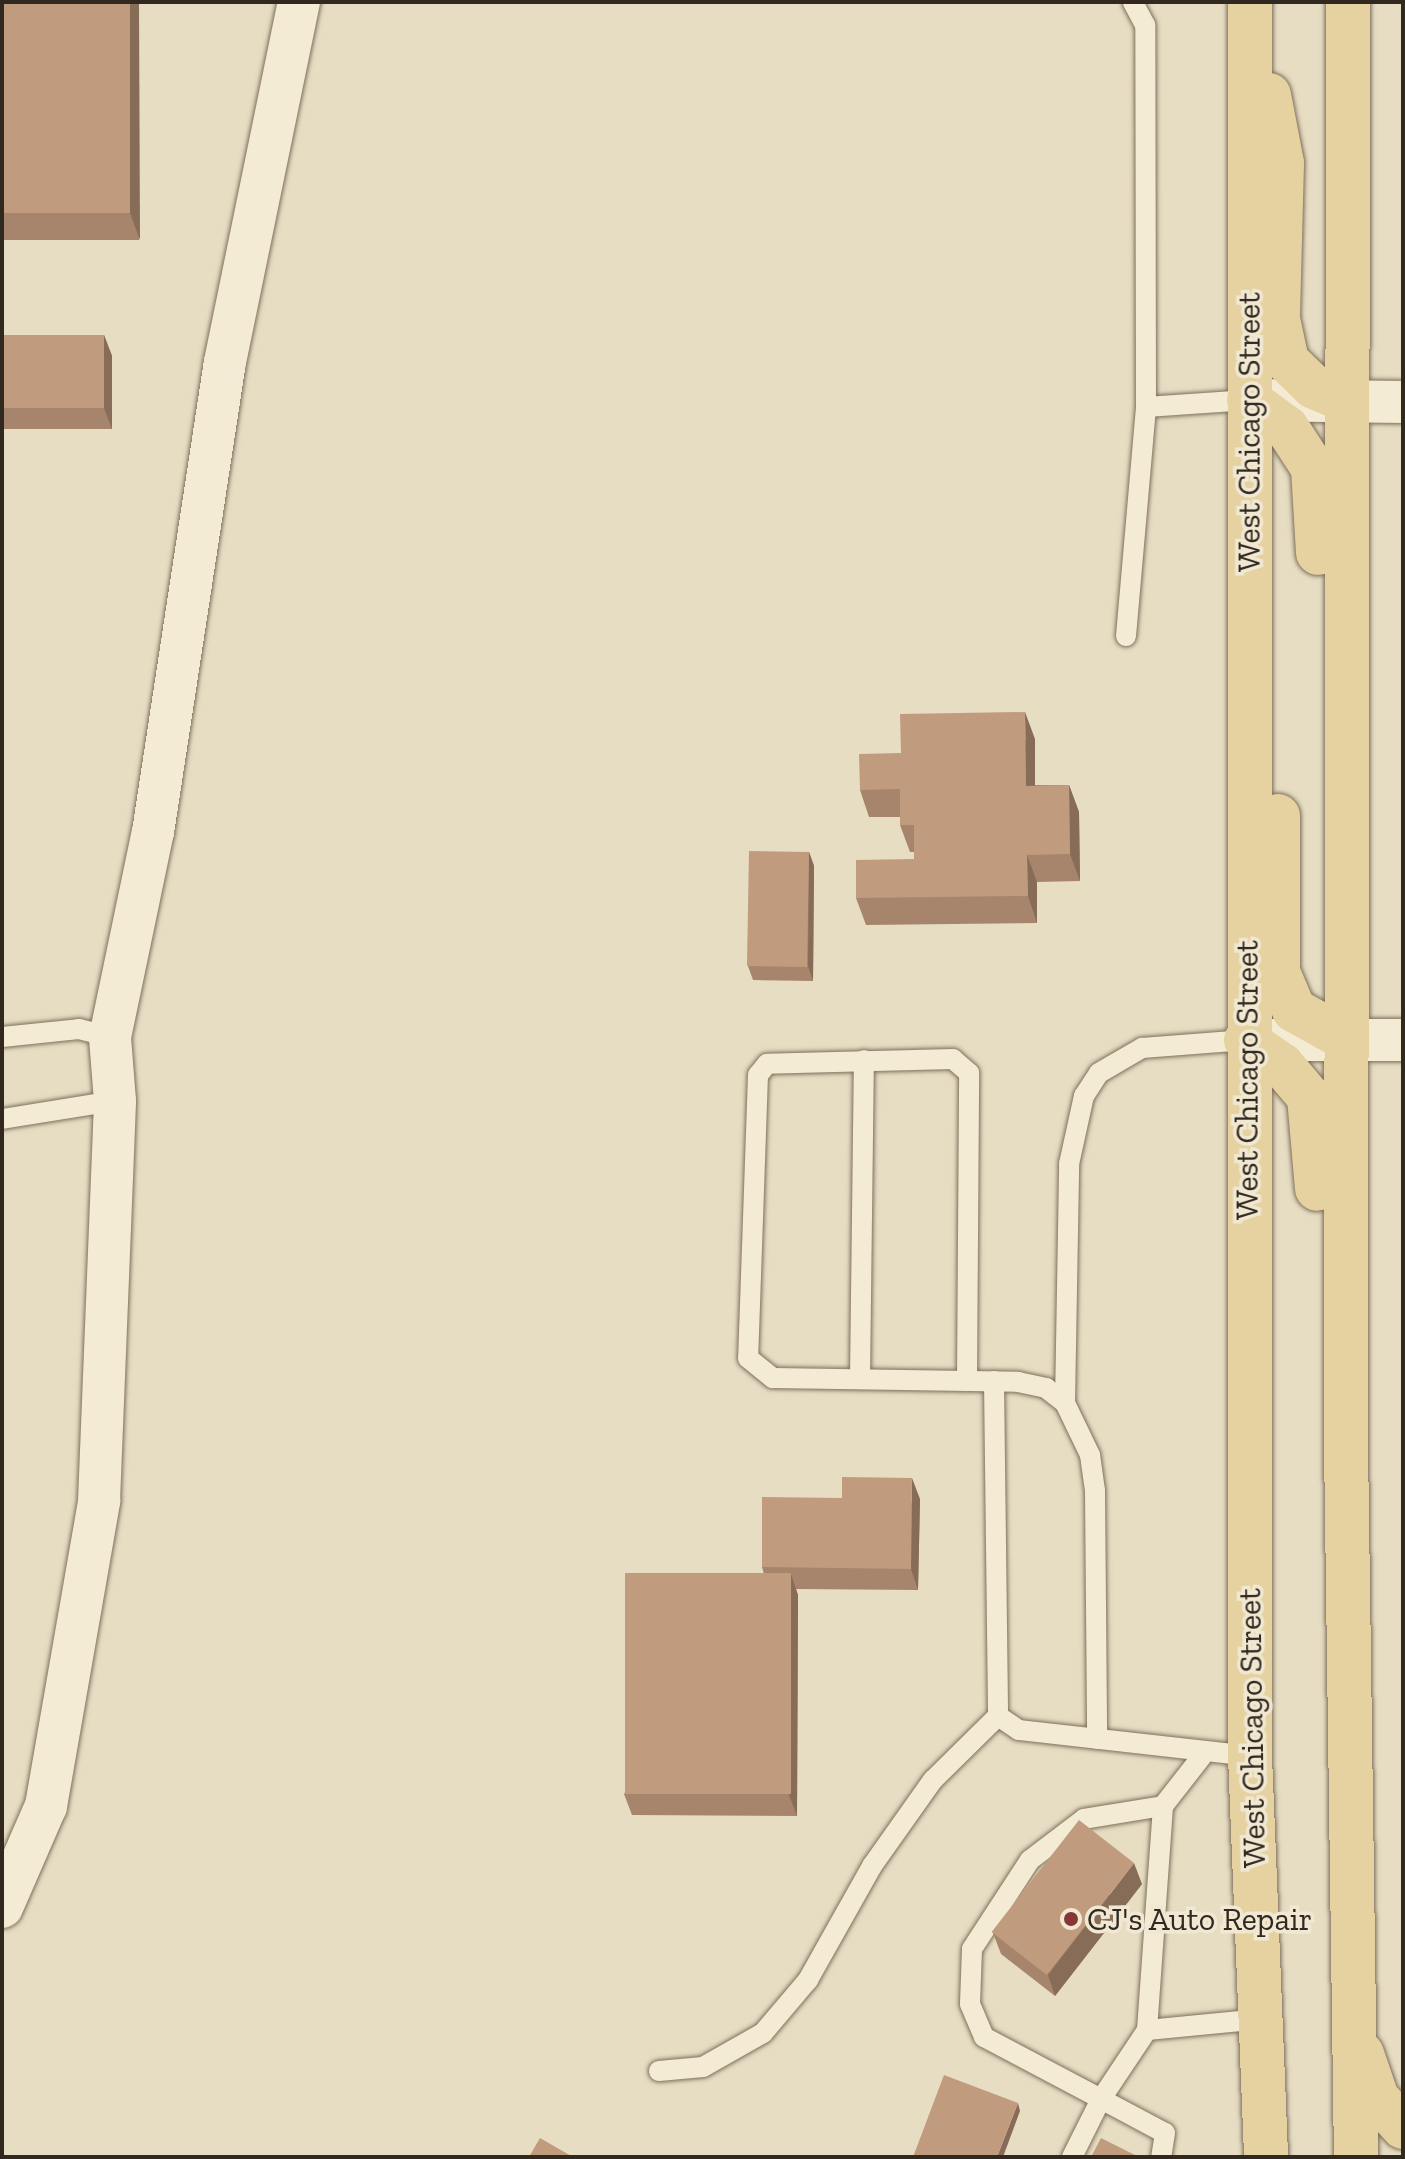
<!DOCTYPE html>
<html>
<head>
<meta charset="utf-8">
<style>
	body { margin:0 }
	#map { position:relative; width:1405px; height:2159px; overflow:hidden; background:#e7ddc3; font-family:"Zilla Slab",serif }
	div>[style] { position:absolute }
	.roads { filter:drop-shadow(0 0 2px #7f705c) drop-shadow(0 0 2px #7f705c) }
	.lane>* { height:20px; margin:-10px; padding:0 10px; transform-origin:10px; border-radius:10px; background:#f4ebd5 }
	.street>* { height:42px; margin:-21px; padding:0 21px; transform-origin:21px; border-radius:21px; background:#f4ebd5 }
	.primary>* { height:44px; margin:-22px; padding:0 22px; transform-origin:22px; border-radius:22px; background:#e6d2a0 }
	.wall>* { inset:0; background:#a6856c; transform-origin:0 0 }
	.shaded-wall>* { inset:0; background:#876c58 }
	.building>* { inset:0; background:#c19b7e; transform-origin:0 0 }
	.dots>* { width:22px; height:22px; translate:-50% -50%; box-sizing:border-box; border:4px solid #f0e8d2; border-radius:50% }
	span { translate:-50% -50%; white-space:nowrap; text-align:center; line-height:1.15; -webkit-text-stroke:7px #f0e8d2; paint-order:stroke }
	.street-label { font-size:32px; color:#31281f }
	.poi-label { font-size:32px; color:#31281f }
	.left { translate:0 -50%; text-align:left }
	.frame { position:absolute; inset:0; border:4px solid #31281f; pointer-events:none }
</style>
</head>
<body>
<div id="map">
	<div class="roads">
		<div class="lane">
			<i style="left:1146px;top:407px;width:103px;rotate:-3.9deg"></i>
			<i style="left:1126px;top:636px;width:230px;rotate:-85deg"></i>
			<i style="left:1146px;top:407px;width:382px;rotate:-90.1deg"></i>
			<i style="left:1145px;top:25px;width:26px;rotate:-118deg"></i>
			<i style="left:2px;top:1037px;width:77px;rotate:-5.9deg"></i>
			<i style="left:79px;top:1029px;width:32px;rotate:14deg"></i>
			<i style="left:2px;top:1119px;width:114px;rotate:-9.1deg"></i>
			<i style="left:860px;top:1379px;width:319px;rotate:-89.3deg"></i>
			<i style="left:967px;top:1381px;width:308px;rotate:-89.6deg"></i>
			<i style="left:969px;top:1073px;width:21px;rotate:-139deg"></i>
			<i style="left:953px;top:1059px;width:186px;rotate:178.5deg"></i>
			<i style="left:767px;top:1064px;width:14px;rotate:129deg"></i>
			<i style="left:758px;top:1075px;width:283px;rotate:92deg"></i>
			<i style="left:748px;top:1358px;width:32px;rotate:39deg"></i>
			<i style="left:773px;top:1378px;width:245px;rotate:0.9deg"></i>
			<i style="left:1018px;top:1382px;width:29px;rotate:12deg"></i>
			<i style="left:1046px;top:1388px;width:24px;rotate:38deg"></i>
			<i style="left:1065px;top:1403px;width:58px;rotate:64.3deg"></i>
			<i style="left:1090px;top:1455px;width:36px;rotate:82deg"></i>
			<i style="left:1095px;top:1491px;width:248px;rotate:89.5deg"></i>
			<i style="left:994px;top:1381px;width:335px;rotate:89.3deg"></i>
			<i style="left:998px;top:1716px;width:25px;rotate:34deg"></i>
			<i style="left:1019px;top:1730px;width:232px;rotate:6.4deg"></i>
			<i style="left:1065px;top:1403px;width:239px;rotate:-89deg"></i>
			<i style="left:1069px;top:1164px;width:70px;rotate:-77.6deg"></i>
			<i style="left:1084px;top:1096px;width:27px;rotate:-57deg"></i>
			<i style="left:1099px;top:1073px;width:50px;rotate:-30.2deg"></i>
			<i style="left:1142px;top:1048px;width:104px;rotate:-4.4deg"></i>
			<i style="left:1163px;top:1806px;width:80px;rotate:170.7deg"></i>
			<i style="left:1084px;top:1819px;width:68px;rotate:142.8deg"></i>
			<i style="left:1030px;top:1860px;width:106px;rotate:123.1deg"></i>
			<i style="left:972px;top:1949px;width:55px;rotate:92.1deg"></i>
			<i style="left:970px;top:2004px;width:36px;rotate:67deg"></i>
			<i style="left:984px;top:2037px;width:132px;rotate:27.9deg"></i>
			<i style="left:1101px;top:2099px;width:83px;rotate:-56.3deg"></i>
			<i style="left:1147px;top:2030px;width:225px;rotate:-85.9deg"></i>
			<i style="left:1163px;top:1806px;width:63px;rotate:-52deg"></i>
			<i style="left:1147px;top:2030px;width:115px;rotate:-5.5deg"></i>
			<i style="left:659px;top:2071px;width:44px;rotate:-5.2deg"></i>
			<i style="left:703px;top:2067px;width:69px;rotate:-29.5deg"></i>
			<i style="left:763px;top:2033px;width:70px;rotate:-49.7deg"></i>
			<i style="left:808px;top:1980px;width:131px;rotate:-60.7deg"></i>
			<i style="left:872px;top:1866px;width:105px;rotate:-54.7deg"></i>
			<i style="left:933px;top:1780px;width:91px;rotate:-44.6deg"></i>
			<i style="left:1072px;top:2157px;width:65px;rotate:-63.4deg"></i>
			<i style="left:1101px;top:2099px;width:72px;rotate:28deg"></i>
			<i style="left:1165px;top:2133px;width:24px;rotate:99deg"></i>
		</div>
		<div class="street">
			<i style="left:1249px;top:400px;width:154px;rotate:0.7deg"></i>
			<i style="left:1246px;top:1040px;width:157px"></i>
			<i style="left:2px;top:1907px;width:110px;rotate:-66.5deg"></i>
			<i style="left:46px;top:1806px;width:310px;rotate:-80.1deg"></i>
			<i style="left:99px;top:1501px;width:400px;rotate:-87.7deg"></i>
			<i style="left:115px;top:1101px;width:64px;rotate:-94.5deg"></i>
			<i style="left:110px;top:1037px;width:209px;rotate:-78.2deg"></i>
			<i style="left:153px;top:832px;width:475px;rotate:-81.3deg"></i>
			<i style="left:225px;top:362px;width:368px;rotate:-78.4deg"></i>
		</div>
		<div class="primary">
			<i style="left:1250px;top:2px;width:1754px;rotate:90deg"></i>
			<i style="left:1250px;top:1756px;width:401px;rotate:87.7deg"></i>
			<i style="left:1348px;top:2px;width:1443px;rotate:90.08deg"></i>
			<i style="left:1346px;top:1445px;width:712px;rotate:89.2deg"></i>
			<i style="left:1269px;top:95px;width:69px;rotate:79.2deg"></i>
			<i style="left:1282px;top:163px;width:156px;rotate:91.5deg"></i>
			<i style="left:1278px;top:319px;width:43px;rotate:77.9deg"></i>
			<i style="left:1287px;top:361px;width:37px;rotate:44deg"></i>
			<i style="left:1314px;top:387px;width:36px;rotate:23deg"></i>
			<i style="left:1249px;top:400px;width:47px;rotate:36.4deg"></i>
			<i style="left:1287px;top:428px;width:48px;rotate:57deg"></i>
			<i style="left:1313px;top:468px;width:85px;rotate:86.6deg"></i>
			<i style="left:1278px;top:816px;width:156px;rotate:90deg"></i>
			<i style="left:1278px;top:972px;width:41px;rotate:67.2deg"></i>
			<i style="left:1294px;top:1010px;width:60px;rotate:29.1deg"></i>
			<i style="left:1246px;top:1040px;width:44px;rotate:34.8deg"></i>
			<i style="left:1282px;top:1065px;width:42px;rotate:49.8deg"></i>
			<i style="left:1309px;top:1097px;width:92px;rotate:85deg"></i>
			<i style="left:1362px;top:2054px;width:46px;rotate:71.2deg"></i>
			<i style="left:1377px;top:2098px;width:39px;rotate:48deg"></i>
		</div>
	</div>
	<div class="wall">
		<i style="left:2px;top:2px;width:137px;height:238px"></i>
		<i style="clip-path:polygon(2px 335px,104px 335px,112px 356px,112px 429px,2px 429px)"></i>
		<i style="clip-path:polygon(1035px 739px,1035px 785px,1069px 785px,1079px 812px,1080px 881px,1037px 882px,1037px 923px,866px 925px,856px 898px,914px 859px,914px 852px,910px 852px,900px 825px,900px 817px,869px 817px,860px 790px,901px 753px)"></i>
		<i style="clip-path:polygon(809px 852px,814px 866px,813px 981px,753px 980px,748px 966px)"></i>
		<i style="clip-path:polygon(920px 1499px,918px 1590px,796px 1589px,798px 1595px,797px 1816px,632px 1815px,624px 1794px,764px 1574px,762px 1567px)"></i>
		<i style="clip-path:polygon(1142px 1884px,1055px 1996px,1001px 1954px,993px 1933px)"></i>
	</div>
	<div class="shaded-wall">
		<i style="clip-path:polygon(130px 2px,139px 2px,140px 240px,130px 213px)"></i>
		<i style="clip-path:polygon(104px 335px,112px 356px,112px 429px,104px 408px)"></i>
		<i style="clip-path:polygon(1025px 712px,1035px 739px,1035px 812px,1026px 786px)"></i>
		<i style="clip-path:polygon(1069px 785px,1079px 812px,1080px 881px,1070px 854px)"></i>
		<i style="clip-path:polygon(809px 852px,814px 866px,813px 981px,808px 966px)"></i>
		<i style="clip-path:polygon(1027px 855px,1037px 882px,1037px 923px,1028px 896px)"></i>
		<i style="clip-path:polygon(912px 1478px,920px 1499px,918px 1590px,911px 1569px)"></i>
		<i style="clip-path:polygon(791px 1574px,798px 1595px,797px 1816px,789px 1795px)"></i>
		<i style="clip-path:polygon(1134px 1863px,1142px 1884px,1055px 1996px,1048px 1975px)"></i>
		<i style="clip-path:polygon(1018px 2103px,1020px 2111px,1003px 2157px,997px 2157px)"></i>
	</div>
	<div class="building">
		<i style="left:2px;top:2px;width:128px;height:211px"></i>
		<i style="left:2px;top:335px;width:102px;height:73px"></i>
		<i style="clip-path:polygon(1025px 712px,1026px 786px,1069px 785px,1070px 854px,1027px 855px,1028px 896px,856px 898px,856px 860px,914px 859px,914px 825px,900px 825px,900px 789px,860px 790px,859px 754px,901px 753px,900px 714px)"></i>
		<i style="left:749px;top:851px;width:60px;height:115px;rotate:1deg"></i>
		<i style="clip-path:polygon(842px 1477px,912px 1478px,911px 1569px,762px 1567px,762px 1497px,842px 1498px)"></i>
		<i style="left:625px;top:1573px;width:166px;height:221px"></i>
		<i style="left:1079px;top:1820px;width:70px;height:142px;rotate:38deg"></i>
		<i style="clip-path:polygon(944px 2075px,1018px 2103px,997px 2157px,913px 2157px)"></i>
		<i style="clip-path:polygon(540px 2138px,573px 2157px,529px 2157px)"></i>
		<i style="clip-path:polygon(1101px 2138px,1139px 2157px,1091px 2157px)"></i>
	</div>
	<div class="dots">
		<i style="left:1071px;top:1919px;background:#863634"></i>
	</div>
	<div class="street-label">
		<span style="left:1249px;top:432px;rotate:-90deg">West Chicago Street</span>
		<span style="left:1247px;top:1080px;rotate:-90deg">West Chicago Street</span>
		<span style="left:1252px;top:1728px;rotate:-91deg">West Chicago Street</span>
	</div>
	<div class="poi-label">
		<span class="left" style="left:1087px;top:1919px">CJ's Auto Repair</span>
	</div>
	<div class="frame"></div>
</div>
</body>
</html>
